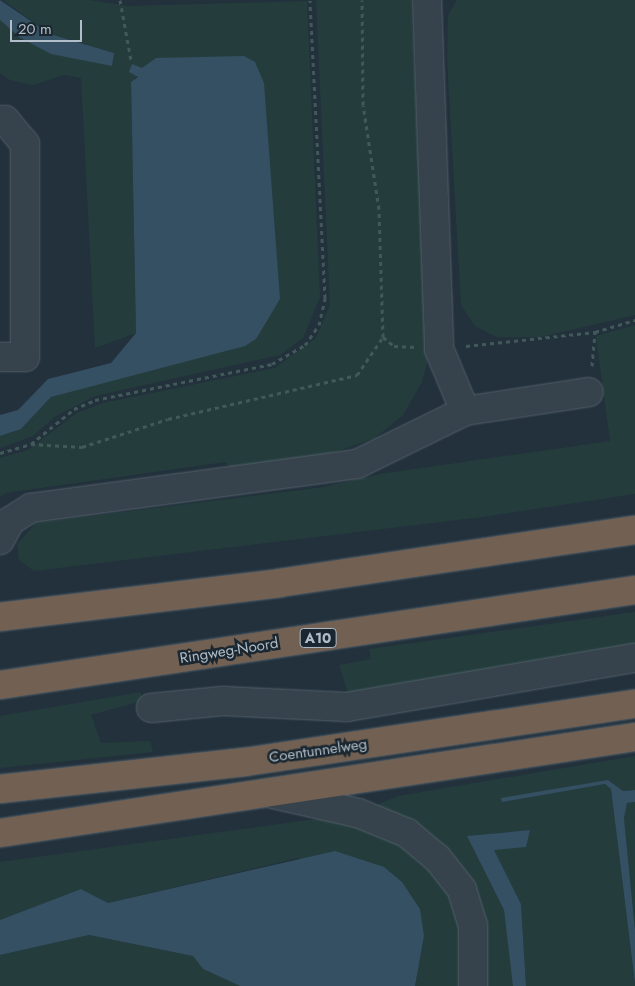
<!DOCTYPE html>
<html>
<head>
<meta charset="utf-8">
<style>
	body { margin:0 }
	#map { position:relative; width:635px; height:986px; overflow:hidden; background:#22313c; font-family:Jost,sans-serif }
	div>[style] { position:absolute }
	.green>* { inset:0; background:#243d3c }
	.water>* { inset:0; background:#354f63 }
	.path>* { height:3px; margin-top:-1.5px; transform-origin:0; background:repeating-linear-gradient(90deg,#415958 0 4px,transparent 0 8px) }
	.roads { filter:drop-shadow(0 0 1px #54606a) drop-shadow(0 0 1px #54606a) }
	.minor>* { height:28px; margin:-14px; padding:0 14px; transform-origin:14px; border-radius:14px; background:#36424c }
	.highway>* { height:28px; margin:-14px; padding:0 14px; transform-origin:14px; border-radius:14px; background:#726152 }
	span { translate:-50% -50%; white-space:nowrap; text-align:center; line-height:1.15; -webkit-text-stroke:5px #1b2730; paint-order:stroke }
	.shield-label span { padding:1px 4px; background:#1b2730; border:1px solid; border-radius:4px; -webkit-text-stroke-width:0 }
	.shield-label { font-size:14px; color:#b1bdc8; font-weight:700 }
	.street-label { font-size:15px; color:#b1bdc8 }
	.scale { position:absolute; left:10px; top:20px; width:72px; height:22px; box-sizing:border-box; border:2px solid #b1bdc8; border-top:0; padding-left:6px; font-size:15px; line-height:18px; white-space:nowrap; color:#b1bdc8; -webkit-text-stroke:4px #1b2730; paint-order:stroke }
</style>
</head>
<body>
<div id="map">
	<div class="green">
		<i style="clip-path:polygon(3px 0,90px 0,128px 6px,307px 1px,320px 297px,303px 338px,280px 355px,95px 396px,56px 416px,33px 436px,0 448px,0 436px,21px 429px,51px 397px,127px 374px,199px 58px,156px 58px,131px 82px,136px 333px,95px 348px,81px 78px,64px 75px,33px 85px,10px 80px,0 73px,0 20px,19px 37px,114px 53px,50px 34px)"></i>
		<i style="clip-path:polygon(316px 0,411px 0,429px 356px,422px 382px,403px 415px,375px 438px,329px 454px,235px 474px,225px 462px,6px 493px,0 497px,0 458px,28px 450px,77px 413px,103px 403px,275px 368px,316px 338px,330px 305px)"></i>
		<i style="clip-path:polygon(457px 0,635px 0,635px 315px,541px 337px,497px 337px,475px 326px,461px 305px,447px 59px,448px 15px)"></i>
		<i style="clip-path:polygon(635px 325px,635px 494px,482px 517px,34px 571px,19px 560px,17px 544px,36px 523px,324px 487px,380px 474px,610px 441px,596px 336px)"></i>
		<i style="clip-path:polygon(635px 612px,635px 646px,348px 693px,339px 665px,371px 659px,369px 649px)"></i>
		<i style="clip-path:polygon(141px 692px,141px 701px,91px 715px,101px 743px,150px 741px,153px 752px,0 768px,0 716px)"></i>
		<i style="clip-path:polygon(635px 756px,635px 790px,623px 791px,608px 780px,501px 799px,605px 784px,611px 789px,635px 986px,526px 986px,521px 904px,493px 849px,526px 847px,529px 830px,468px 836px,504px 910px,513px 962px,513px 986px,484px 986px,478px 917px,372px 807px,398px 796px)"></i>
		<i style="clip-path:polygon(635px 802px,635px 930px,624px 818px,627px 803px)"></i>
		<i style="clip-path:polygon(331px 817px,397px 839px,424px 859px,458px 899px,467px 986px,415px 986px,424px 936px,298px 858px,108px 903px,81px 889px,0 920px,0 862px)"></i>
		<i style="clip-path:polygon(89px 935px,193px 956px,203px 969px,240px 986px,0 986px,0 955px)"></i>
	</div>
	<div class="water">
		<i style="clip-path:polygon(0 0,50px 34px,114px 53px,112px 66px,51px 54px,19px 37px,0 20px)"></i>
		<i style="clip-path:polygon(244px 56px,255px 62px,264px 83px,280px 299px,256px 339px,245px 346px,51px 397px,21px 429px,0 436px,0 415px,18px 410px,48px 379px,111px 363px,136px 333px,131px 82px,138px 77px,129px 72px,132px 64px,142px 68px,156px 58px)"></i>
		<i style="clip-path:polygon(608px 780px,623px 791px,635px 790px,635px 802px,627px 803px,624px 818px,635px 930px,635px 984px,611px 789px,605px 784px,502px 802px,501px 798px)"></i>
		<i style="clip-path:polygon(530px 830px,526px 847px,494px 850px,521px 904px,526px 986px,513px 986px,504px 910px,467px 836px)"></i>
		<i style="clip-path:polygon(335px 851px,384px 867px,402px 882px,420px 909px,424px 936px,415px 986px,240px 986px,203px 969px,193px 956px,89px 935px,0 955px,0 920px,81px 889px,108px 903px)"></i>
	</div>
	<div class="path">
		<i style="left:120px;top:0;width:61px;rotate:79.6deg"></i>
		<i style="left:383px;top:337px;width:14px;rotate:39deg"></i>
		<i style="left:394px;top:346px;width:21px;rotate:3deg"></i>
		<i style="left:466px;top:346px;width:130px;rotate:-6.2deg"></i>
		<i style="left:595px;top:332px;width:42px;rotate:-16.7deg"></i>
		<i style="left:592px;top:366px;width:34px;rotate:-85deg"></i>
		<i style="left:31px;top:444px;width:51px;rotate:3.4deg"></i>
		<i style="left:82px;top:447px;width:90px;rotate:-18deg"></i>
		<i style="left:168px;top:419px;width:194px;rotate:-13.1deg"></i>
		<i style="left:357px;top:375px;width:46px;rotate:-55.6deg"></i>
		<i style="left:383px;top:337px;width:128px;rotate:-91.8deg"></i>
		<i style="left:379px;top:209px;width:105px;rotate:-98.7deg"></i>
		<i style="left:363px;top:105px;width:105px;rotate:-90.5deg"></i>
		<i style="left:0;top:453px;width:32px;rotate:-16deg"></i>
		<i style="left:31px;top:444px;width:55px;rotate:-39.1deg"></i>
		<i style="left:74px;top:409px;width:23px;rotate:-23deg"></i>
		<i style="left:95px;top:400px;width:181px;rotate:-11.5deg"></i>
		<i style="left:272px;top:364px;width:38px;rotate:-30deg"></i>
		<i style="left:305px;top:345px;width:24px;rotate:-55deg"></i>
		<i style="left:319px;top:325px;width:28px;rotate:-77deg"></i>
		<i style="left:325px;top:298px;width:298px;rotate:-92.9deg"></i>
	</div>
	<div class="roads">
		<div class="minor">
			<i style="left:427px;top:0;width:349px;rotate:88deg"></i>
			<i style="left:439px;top:349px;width:67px;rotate:67.2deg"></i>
			<i style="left:0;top:120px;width:5px"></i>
			<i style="left:5px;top:120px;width:31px;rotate:50deg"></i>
			<i style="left:25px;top:144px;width:213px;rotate:90deg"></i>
			<i style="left:25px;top:357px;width:25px;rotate:180deg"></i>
			<i style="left:0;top:540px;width:21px;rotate:-62deg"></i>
			<i style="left:10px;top:521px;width:25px;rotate:-32deg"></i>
			<i style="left:31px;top:508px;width:329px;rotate:-7.7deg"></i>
			<i style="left:357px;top:464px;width:120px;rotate:-26.1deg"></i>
			<i style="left:465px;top:411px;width:125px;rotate:-8.7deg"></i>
			<i style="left:151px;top:708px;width:72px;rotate:-5.6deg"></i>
			<i style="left:223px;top:701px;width:124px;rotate:2.8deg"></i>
			<i style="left:347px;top:707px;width:292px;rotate:-9.7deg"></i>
			<i style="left:269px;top:793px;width:91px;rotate:12.7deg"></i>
			<i style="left:358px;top:813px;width:53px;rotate:22.2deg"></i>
			<i style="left:407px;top:833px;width:40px;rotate:40deg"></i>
			<i style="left:438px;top:859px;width:39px;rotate:52deg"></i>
			<i style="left:462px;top:890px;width:37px;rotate:73deg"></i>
			<i style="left:473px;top:925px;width:61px;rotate:90deg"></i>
		</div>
		<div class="highway">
			<i style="left:0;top:617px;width:281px;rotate:-6.9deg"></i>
			<i style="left:279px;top:583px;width:360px;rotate:-8.5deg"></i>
			<i style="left:0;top:685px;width:642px;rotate:-8.51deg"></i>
			<i style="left:0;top:789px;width:246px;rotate:-6.3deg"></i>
			<i style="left:245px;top:762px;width:394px;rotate:-8.5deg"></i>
			<i style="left:0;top:833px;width:642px;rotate:-8.6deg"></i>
		</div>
	</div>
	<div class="shield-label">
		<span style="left:318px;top:638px">A10</span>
	</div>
	<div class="street-label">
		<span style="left:229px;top:651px;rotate:-9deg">Ringweg-Noord</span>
		<span style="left:318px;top:751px;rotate:-8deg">Coentunnelweg</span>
	</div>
	<div class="scale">20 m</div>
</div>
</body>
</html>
